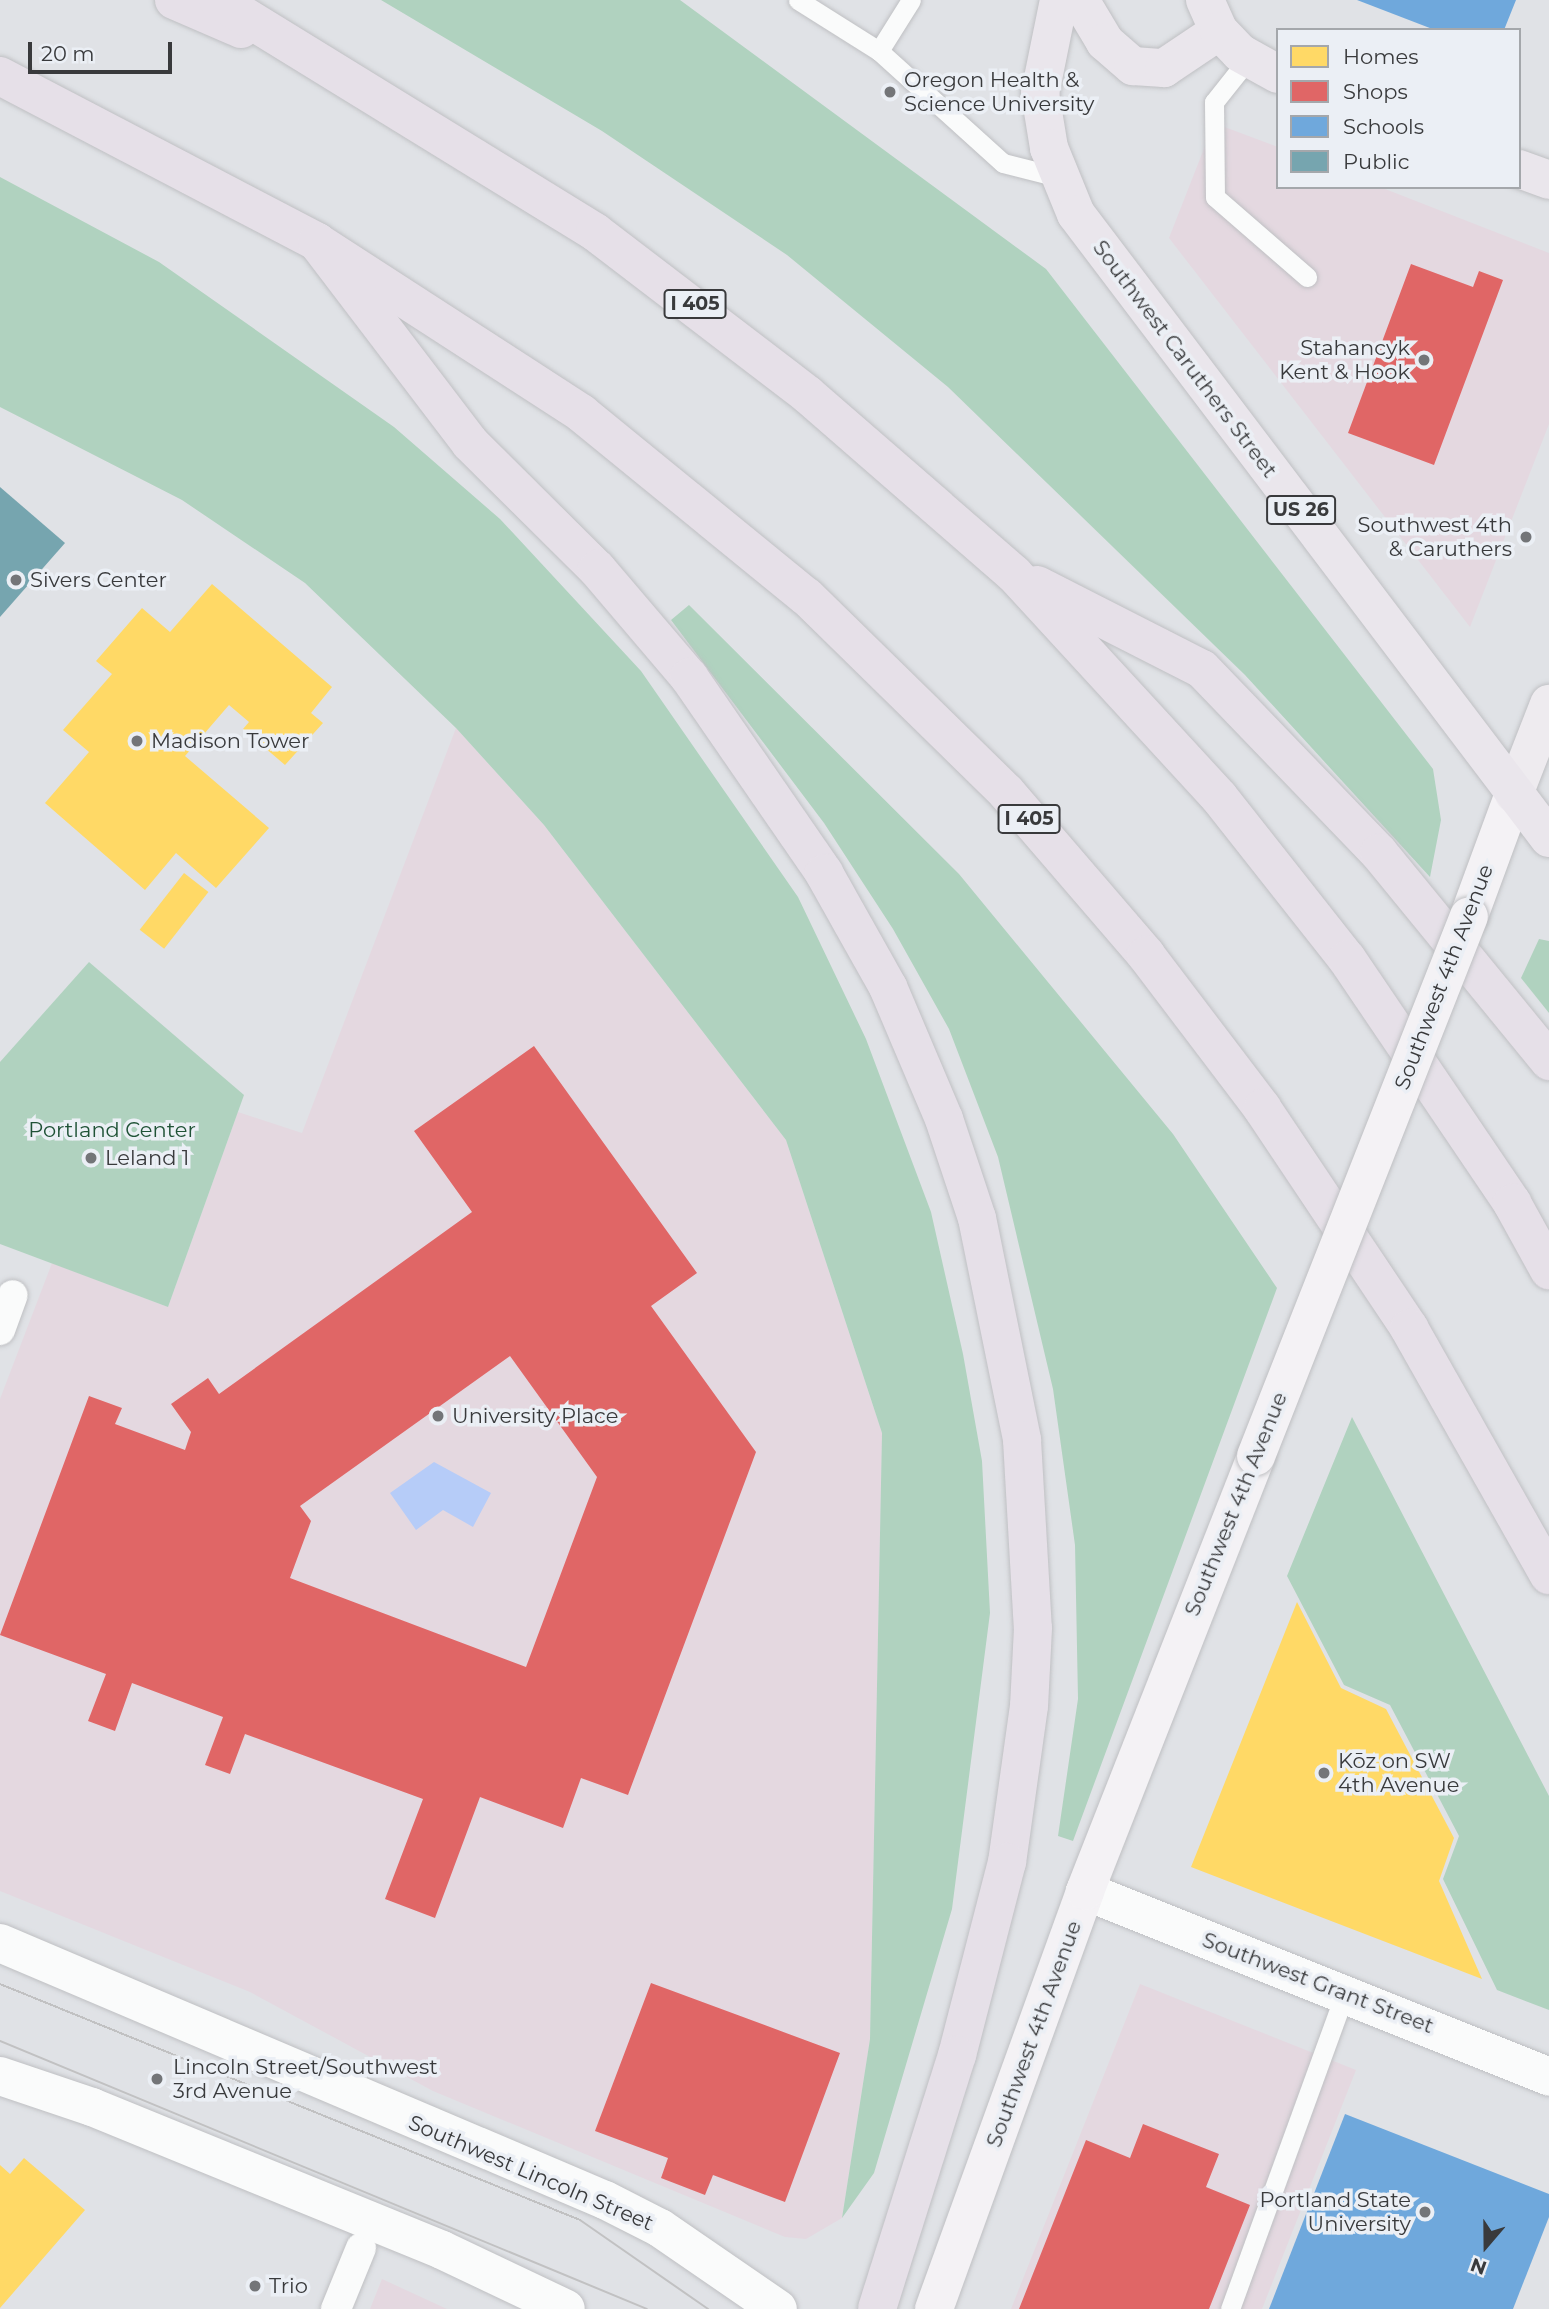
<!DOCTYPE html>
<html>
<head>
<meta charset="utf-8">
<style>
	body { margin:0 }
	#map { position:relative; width:1549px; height:2309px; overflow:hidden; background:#e0e2e6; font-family:Montserrat,sans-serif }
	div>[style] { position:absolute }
	.commercial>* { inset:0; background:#e4d8e0 }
	.green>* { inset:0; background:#b0d2bf }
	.water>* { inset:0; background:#b6ccf8 }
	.homes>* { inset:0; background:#ffd966; transform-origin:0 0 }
	.shops>* { inset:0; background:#e06666 }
	.schools>* { inset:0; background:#6fa8dc }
	.public>* { inset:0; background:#76a5af }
	.roads { filter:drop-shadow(0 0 2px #bfc0c3) drop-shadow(0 0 2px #bfc0c3) }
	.service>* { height:19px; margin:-9.5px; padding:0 9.5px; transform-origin:9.5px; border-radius:9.5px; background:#fafbfb }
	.pedestrian>* { height:30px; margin:-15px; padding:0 15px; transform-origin:15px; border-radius:15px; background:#fafbfb }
	.minor>* { height:38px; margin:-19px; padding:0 19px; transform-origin:19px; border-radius:19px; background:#fafbfb }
	.tertiary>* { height:38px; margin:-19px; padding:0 19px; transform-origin:19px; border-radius:19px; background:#fafbfb }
	.secondary>* { height:38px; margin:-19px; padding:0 19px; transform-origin:19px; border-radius:19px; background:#f4f2f5 }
	.primary>* { height:38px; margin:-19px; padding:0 19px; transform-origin:19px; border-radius:19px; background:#eeebef }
	.trunk>* { height:38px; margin:-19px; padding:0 19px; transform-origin:19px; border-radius:19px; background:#eae6ec }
	.motorway>* { height:38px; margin:-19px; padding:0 19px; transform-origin:19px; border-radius:19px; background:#e6e0e8 }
	.tram>* { height:2px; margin:-1px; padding:0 1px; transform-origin:1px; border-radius:1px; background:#c1c1c2 }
	.bridges { filter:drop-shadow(0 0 2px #bfc0c3) drop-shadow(0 0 2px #bfc0c3) }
	.secondary-bridge>* { height:38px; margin:-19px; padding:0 19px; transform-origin:19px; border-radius:19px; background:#f4f2f5 }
	.dots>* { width:19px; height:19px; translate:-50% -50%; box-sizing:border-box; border:4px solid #ebeff5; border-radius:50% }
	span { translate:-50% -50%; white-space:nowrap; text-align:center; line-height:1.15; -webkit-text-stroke:7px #ebeff5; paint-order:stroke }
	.shield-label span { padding:2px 5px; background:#ebeff5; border:2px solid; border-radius:5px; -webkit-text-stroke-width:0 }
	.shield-label { font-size:19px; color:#393a3c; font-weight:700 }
	.poi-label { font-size:21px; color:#393a3c }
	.left { translate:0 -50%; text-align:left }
	.right { translate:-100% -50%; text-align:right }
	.street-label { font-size:21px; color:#393a3c }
	.park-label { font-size:21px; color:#1f5236 }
	.legend { position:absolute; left:1276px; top:28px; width:245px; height:161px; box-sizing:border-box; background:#ebeff5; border:2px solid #a4a7ab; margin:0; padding:9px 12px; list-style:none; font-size:21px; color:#393a3c }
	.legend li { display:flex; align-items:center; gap:14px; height:35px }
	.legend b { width:35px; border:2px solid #a4a7ab }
	.north { position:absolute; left:1451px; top:2211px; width:70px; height:70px; -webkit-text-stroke:5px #ebeff5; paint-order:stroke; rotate:200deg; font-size:19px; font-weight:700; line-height:28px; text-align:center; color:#393a3c }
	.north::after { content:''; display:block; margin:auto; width:24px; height:32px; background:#393a3c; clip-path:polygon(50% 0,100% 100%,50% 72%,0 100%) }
	.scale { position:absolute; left:28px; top:42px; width:144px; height:32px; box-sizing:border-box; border:4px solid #393a3c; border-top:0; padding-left:9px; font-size:21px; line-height:24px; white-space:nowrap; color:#393a3c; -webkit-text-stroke:5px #ebeff5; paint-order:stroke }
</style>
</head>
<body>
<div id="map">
	<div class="commercial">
		<i style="clip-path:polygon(1214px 123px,1278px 147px,1278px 187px,1380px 187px,1549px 253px,1549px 424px,1470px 627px,1169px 238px)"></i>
		<i style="clip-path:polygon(456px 728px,544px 825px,786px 1140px,882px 1433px,870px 2039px,842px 2218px,806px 2239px,785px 2237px,433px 2091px,250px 1992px,0 1891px,0 1399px,52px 1263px,168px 1307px,238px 1112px,302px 1133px)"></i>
		<i style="clip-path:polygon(1140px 1984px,1356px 2070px,1262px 2309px,1011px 2309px)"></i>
		<i style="clip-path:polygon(382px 2279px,447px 2309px,370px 2309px)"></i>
	</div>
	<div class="green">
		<i style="clip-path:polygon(381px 0,680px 0,1046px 269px,1433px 769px,1441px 820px,1430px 877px,1245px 675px,948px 387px,787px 255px,602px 131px)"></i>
		<i style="clip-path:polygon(0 177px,159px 262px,394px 427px,500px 519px,641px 671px,798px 897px,866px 1039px,931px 1212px,963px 1354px,982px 1461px,990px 1613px,952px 1909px,874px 2173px,842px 2218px,870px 2039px,882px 1433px,786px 1140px,544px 825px,456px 728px,305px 583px,182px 500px,0 407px)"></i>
		<i style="clip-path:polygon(689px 605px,959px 874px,1173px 1134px,1277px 1288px,1073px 1841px,1058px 1836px,1078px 1699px,1075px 1545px,1053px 1389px,998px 1157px,949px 1029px,893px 929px,824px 823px,671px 620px)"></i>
		<i style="clip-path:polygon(1539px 939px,1549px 941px,1549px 1013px,1521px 978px)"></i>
		<i style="clip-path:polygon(89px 962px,244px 1095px,168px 1307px,0 1244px,0 1062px)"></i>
		<i style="clip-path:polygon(1352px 1417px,1549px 1796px,1549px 2010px,1497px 1990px,1443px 1879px,1459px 1836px,1390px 1705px,1344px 1685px,1287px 1576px)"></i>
	</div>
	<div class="water">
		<i style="clip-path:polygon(434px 1462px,491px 1493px,473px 1527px,443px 1510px,416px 1530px,390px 1493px)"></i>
	</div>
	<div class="homes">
		<i style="clip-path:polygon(212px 584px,332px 687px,311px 713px,323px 723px,285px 765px,243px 729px,249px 722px,229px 705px,185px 756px,269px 828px,216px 888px,176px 853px,145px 890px,45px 803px,89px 752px,63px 730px,112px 674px,96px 661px,142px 608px,170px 632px)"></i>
		<i style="left:184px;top:873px;width:31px;height:72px;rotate:38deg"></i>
		<i style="clip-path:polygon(1297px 1602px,1341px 1688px,1386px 1709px,1454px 1838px,1439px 1881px,1482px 1979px,1191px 1867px)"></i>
		<i style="clip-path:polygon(24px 2158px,85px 2210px,0 2308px,0 2165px,10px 2174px)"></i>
	</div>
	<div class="shops">
		<i style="clip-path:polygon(1411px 264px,1473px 287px,1479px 271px,1503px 280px,1434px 465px,1348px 433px)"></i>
		<i style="clip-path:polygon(evenodd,534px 1046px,697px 1273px,651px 1306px,756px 1452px,628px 1795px,581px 1778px,563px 1828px,480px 1797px,435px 1918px,385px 1899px,423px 1799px,245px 1734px,230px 1774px,205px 1765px,223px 1717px,132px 1683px,115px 1731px,88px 1721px,106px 1674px,0 1635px,89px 1396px,122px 1408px,115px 1424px,185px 1450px,191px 1432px,171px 1404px,208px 1378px,219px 1394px,472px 1212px,414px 1131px,534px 1046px,510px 1356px,597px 1477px,526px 1667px,290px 1578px,311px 1521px,300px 1506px,510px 1356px)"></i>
		<i style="clip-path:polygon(651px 1983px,840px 2053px,785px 2202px,713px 2175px,705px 2195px,661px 2178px,668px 2158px,595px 2131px)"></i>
		<i style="clip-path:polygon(1143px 2124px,1219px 2154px,1206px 2187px,1250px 2205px,1209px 2309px,1019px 2309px,1086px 2140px,1130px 2158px)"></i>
	</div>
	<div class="schools">
		<i style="clip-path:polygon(1357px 0,1516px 0,1504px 30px,1435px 30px)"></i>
		<i style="clip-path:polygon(1345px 2114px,1549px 2194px,1549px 2217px,1513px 2309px,1269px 2309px)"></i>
	</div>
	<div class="public">
		<i style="clip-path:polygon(0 487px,65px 543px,0 617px)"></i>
	</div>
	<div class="roads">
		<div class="service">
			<i style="left:798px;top:0;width:96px;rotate:32.2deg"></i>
			<i style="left:879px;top:51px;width:167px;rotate:42.1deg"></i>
			<i style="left:1003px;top:163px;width:57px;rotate:14.3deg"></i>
			<i style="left:879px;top:51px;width:60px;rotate:-57.9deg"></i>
			<i style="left:1249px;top:58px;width:56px;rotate:128.5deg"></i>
			<i style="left:1214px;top:102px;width:95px;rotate:89.4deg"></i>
			<i style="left:1215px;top:197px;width:122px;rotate:41deg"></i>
			<i style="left:1230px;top:2309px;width:336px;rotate:-70deg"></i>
		</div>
		<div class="pedestrian">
			<i style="left:0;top:1330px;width:37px;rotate:-70deg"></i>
			<i style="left:336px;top:2309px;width:66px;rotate:-67.7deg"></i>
		</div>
		<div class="minor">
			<i style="left:1085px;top:1891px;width:500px;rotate:21.8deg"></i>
		</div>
		<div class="tertiary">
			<i style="left:0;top:1943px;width:657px;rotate:23.02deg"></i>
			<i style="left:605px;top:2200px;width:62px;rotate:27deg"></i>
			<i style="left:660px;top:2228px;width:143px;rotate:34.5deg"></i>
			<i style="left:0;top:2076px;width:97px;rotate:18.6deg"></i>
			<i style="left:92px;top:2107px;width:378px;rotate:22.2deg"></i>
			<i style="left:442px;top:2250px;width:137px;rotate:25.4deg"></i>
		</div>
		<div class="secondary">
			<i style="left:1469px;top:916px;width:130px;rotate:-69.8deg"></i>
			<i style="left:934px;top:2309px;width:444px;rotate:-70.1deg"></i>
			<i style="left:1085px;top:1891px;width:467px;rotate:-68.5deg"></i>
		</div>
		<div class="primary">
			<i style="left:1514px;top:794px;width:97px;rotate:-68.7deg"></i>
		</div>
		<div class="trunk">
			<i style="left:1059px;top:0;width:95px;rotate:101.5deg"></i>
			<i style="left:1040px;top:93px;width:56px;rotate:80.7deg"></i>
			<i style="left:1049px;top:148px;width:71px;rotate:67.8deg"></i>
			<i style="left:1076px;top:214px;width:783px;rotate:52.84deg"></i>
			<i style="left:1080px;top:0;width:49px;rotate:59.2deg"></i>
			<i style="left:1105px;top:42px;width:37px;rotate:41deg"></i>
			<i style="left:1133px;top:66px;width:31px;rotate:4deg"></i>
			<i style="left:1164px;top:68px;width:66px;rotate:-33.9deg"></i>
			<i style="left:1205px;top:0;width:34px;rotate:66deg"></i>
			<i style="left:1219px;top:31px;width:30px;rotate:46deg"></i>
			<i style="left:1240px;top:53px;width:43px;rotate:28.9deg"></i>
			<i style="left:1519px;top:169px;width:32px;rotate:20deg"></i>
		</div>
		<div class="motorway">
			<i style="left:174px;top:0;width:73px;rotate:23.4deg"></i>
			<i style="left:218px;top:0;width:443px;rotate:31.6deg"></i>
			<i style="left:595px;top:232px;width:268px;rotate:37.4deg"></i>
			<i style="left:808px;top:395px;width:273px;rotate:41deg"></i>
			<i style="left:1014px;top:574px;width:303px;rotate:47.4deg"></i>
			<i style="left:1219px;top:797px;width:206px;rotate:51.7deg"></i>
			<i style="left:1347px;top:959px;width:295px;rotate:55.9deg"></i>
			<i style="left:1512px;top:1203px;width:77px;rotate:61.1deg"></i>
			<i style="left:0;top:76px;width:358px;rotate:27.6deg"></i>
			<i style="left:317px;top:242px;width:315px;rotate:32.9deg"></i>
			<i style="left:581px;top:413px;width:291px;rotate:39.2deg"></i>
			<i style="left:807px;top:597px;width:279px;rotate:44.4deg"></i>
			<i style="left:1006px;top:792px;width:215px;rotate:49.3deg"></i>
			<i style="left:1146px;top:955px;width:192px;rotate:52.8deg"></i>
			<i style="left:1262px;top:1108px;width:265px;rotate:56.2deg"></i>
			<i style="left:1409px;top:1328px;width:284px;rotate:60.5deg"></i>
			<i style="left:317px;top:242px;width:253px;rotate:52.7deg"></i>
			<i style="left:470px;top:443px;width:179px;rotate:44.8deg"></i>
			<i style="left:597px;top:569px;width:142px;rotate:49.6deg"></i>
			<i style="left:689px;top:677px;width:238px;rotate:55.4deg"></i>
			<i style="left:824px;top:873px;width:131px;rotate:60.7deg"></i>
			<i style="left:888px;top:987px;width:143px;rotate:67deg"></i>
			<i style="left:944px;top:1119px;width:104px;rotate:71.6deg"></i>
			<i style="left:977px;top:1218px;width:227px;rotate:78.5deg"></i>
			<i style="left:1022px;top:1440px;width:188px;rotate:86.7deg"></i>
			<i style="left:1033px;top:1628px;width:78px;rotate:92.9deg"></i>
			<i style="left:1029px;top:1706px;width:158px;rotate:98deg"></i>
			<i style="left:1007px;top:1862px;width:199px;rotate:104.5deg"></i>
			<i style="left:957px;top:2055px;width:266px;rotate:107.5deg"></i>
			<i style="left:1037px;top:585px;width:185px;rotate:27deg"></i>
			<i style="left:1202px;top:669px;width:255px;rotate:46.1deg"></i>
			<i style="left:1379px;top:853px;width:269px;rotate:50.7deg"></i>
		</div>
	</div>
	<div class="tram">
		<i style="left:0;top:1984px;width:626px;rotate:22.14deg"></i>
		<i style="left:580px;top:2220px;width:156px;rotate:34.8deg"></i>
		<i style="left:0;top:2041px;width:700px;rotate:22.5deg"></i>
	</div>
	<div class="bridges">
		<div class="secondary-bridge">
			<i style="left:1256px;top:1456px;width:580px;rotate:-68.47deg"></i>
		</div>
	</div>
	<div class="dots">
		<i style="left:890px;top:92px;background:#737578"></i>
		<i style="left:1424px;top:360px;background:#737578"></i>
		<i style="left:1526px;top:537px;background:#737578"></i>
		<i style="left:16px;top:580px;background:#737578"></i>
		<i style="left:137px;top:741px;background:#737578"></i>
		<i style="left:91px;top:1158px;background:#737578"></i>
		<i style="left:438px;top:1416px;background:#737578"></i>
		<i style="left:1324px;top:1773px;background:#737578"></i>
		<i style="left:157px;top:2079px;background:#737578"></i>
		<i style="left:1425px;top:2212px;background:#737578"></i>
		<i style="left:255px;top:2286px;background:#737578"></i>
	</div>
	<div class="shield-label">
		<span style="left:695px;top:304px">I 405</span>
		<span style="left:1301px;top:510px">US 26</span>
		<span style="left:1029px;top:819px">I 405</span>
	</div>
	<div class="poi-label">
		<span class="left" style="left:904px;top:92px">Oregon Health &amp;<br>Science University</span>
		<span class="right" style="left:1410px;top:360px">Stahancyk<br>Kent &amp; Hook</span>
		<span class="right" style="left:1512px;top:537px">Southwest 4th<br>&amp; Caruthers</span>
		<span class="left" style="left:30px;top:580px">Sivers Center</span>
		<span class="left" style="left:151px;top:741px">Madison Tower</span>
		<span class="left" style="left:105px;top:1158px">Leland 1</span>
		<span class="left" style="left:452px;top:1416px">University Place</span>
		<span class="left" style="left:1338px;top:1773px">Kōz on SW<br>4th Avenue</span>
		<span class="left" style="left:173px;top:2079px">Lincoln Street/Southwest<br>3rd Avenue</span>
		<span class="right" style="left:1411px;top:2212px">Portland State<br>University</span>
		<span class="left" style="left:269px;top:2286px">Trio</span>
	</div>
	<div class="street-label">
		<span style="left:1185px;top:359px;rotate:53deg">Southwest Caruthers Street</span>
		<span style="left:1444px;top:977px;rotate:-69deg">Southwest 4th Avenue</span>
		<span style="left:1236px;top:1504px;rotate:-68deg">Southwest 4th Avenue</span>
		<span style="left:1318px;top:1983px;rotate:21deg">Southwest Grant Street</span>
		<span style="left:1034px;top:2034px;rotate:-70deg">Southwest 4th Avenue</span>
		<span style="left:531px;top:2173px;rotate:23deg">Southwest Lincoln Street</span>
	</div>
	<div class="park-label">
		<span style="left:112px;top:1130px">Portland Center</span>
	</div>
	<ul class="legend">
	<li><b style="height:19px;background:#ffd966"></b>Homes</li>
	<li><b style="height:19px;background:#e06666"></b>Shops</li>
	<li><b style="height:19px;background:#6fa8dc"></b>Schools</li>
	<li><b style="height:19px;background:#76a5af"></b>Public</li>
	</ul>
	<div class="north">N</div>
	<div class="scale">20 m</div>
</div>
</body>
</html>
